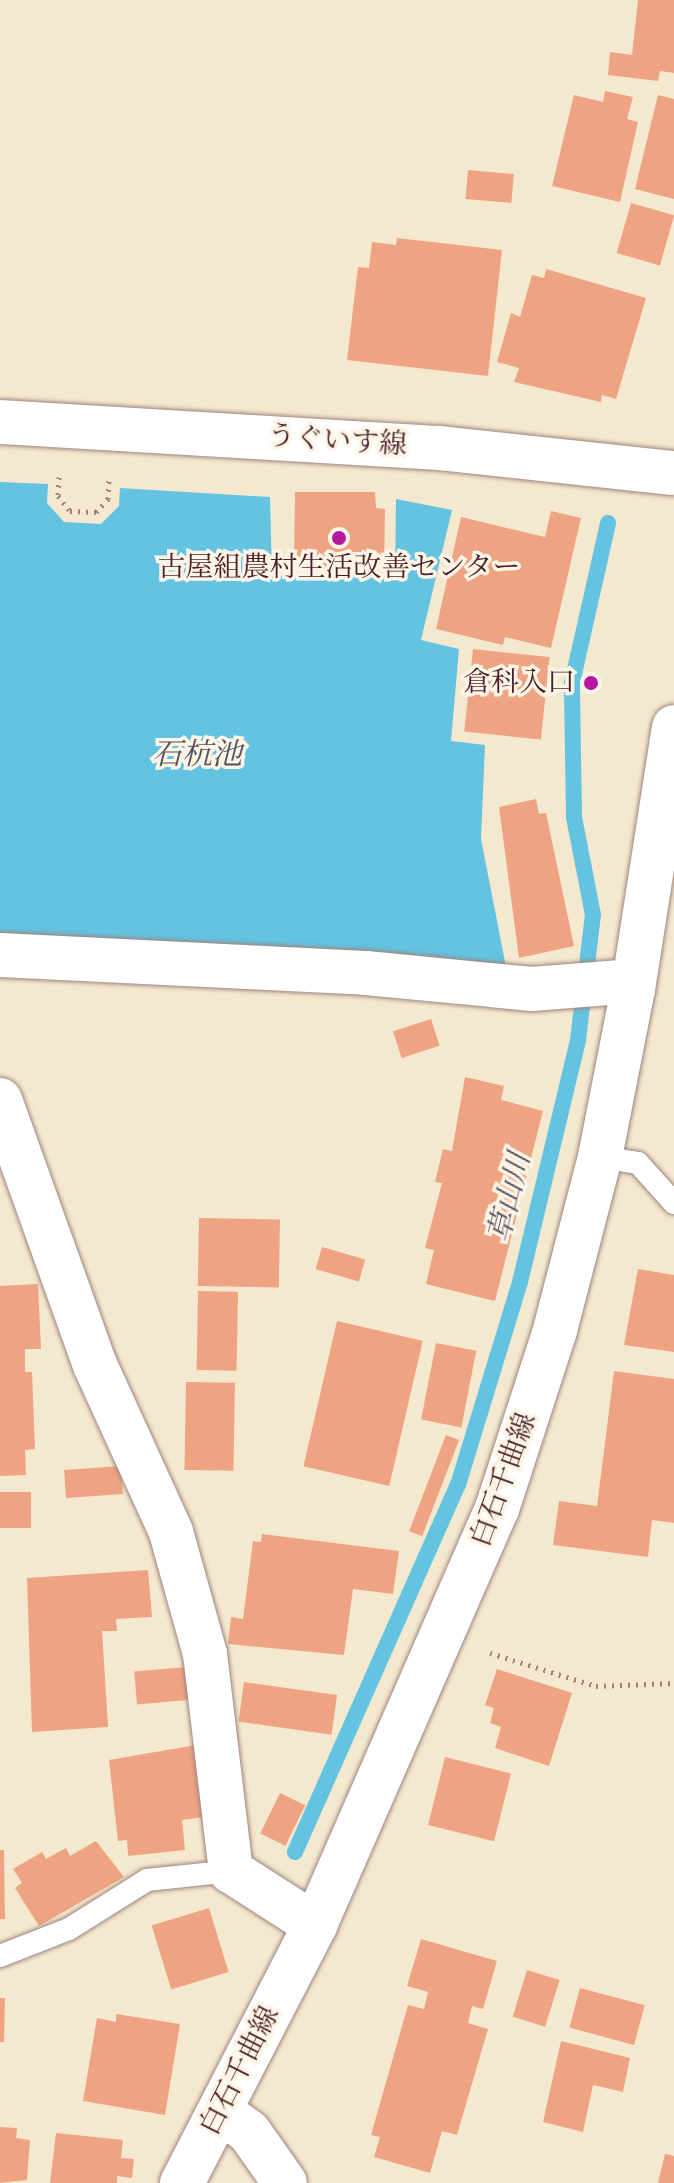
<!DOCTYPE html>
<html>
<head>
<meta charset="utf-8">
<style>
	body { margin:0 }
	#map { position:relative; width:674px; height:2183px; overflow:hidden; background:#f4e9cf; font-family:"IM FELL DW Pica","Noto Serif JP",serif }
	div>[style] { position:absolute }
	.water>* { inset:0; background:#63c3e1 }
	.stream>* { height:16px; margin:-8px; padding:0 8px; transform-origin:8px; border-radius:8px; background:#63c3e1 }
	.building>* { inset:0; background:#eea482; transform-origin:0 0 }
	.path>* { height:5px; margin-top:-2.5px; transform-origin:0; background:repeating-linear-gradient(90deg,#9f847d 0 2px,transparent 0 8px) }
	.roads { filter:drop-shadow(0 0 2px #9f847d) drop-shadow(0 0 2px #9f847d) }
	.lane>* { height:22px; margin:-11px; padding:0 11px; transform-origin:11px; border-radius:11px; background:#fff }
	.street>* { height:44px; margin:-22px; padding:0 22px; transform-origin:22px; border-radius:22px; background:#fff }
	.secondary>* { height:44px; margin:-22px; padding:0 22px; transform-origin:22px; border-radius:22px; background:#fff }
	.dots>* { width:22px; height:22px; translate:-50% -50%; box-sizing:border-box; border:4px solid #fcf5e5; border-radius:50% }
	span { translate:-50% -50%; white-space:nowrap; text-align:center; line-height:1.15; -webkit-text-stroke:7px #fcf5e5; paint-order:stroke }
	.street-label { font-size:28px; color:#4a1f2b }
	.poi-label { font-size:28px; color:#4a1f2b }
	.right { translate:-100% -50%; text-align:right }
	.water-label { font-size:30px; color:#525062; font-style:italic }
</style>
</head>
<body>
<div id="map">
	<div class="water">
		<i style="clip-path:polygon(0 482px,48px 484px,47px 503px,64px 522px,101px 524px,119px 506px,120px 488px,270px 497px,272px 576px,395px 577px,396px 499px,452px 510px,421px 640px,459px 649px,451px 741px,485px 745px,481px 839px,507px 972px,0 934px)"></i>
	</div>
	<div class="stream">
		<i style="left:295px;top:1852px;width:402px;rotate:-66.1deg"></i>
		<i style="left:458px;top:1485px;width:212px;rotate:-73deg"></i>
		<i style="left:520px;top:1282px;width:249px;rotate:-76.5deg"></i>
		<i style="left:578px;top:1040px;width:126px;rotate:-83.2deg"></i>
		<i style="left:593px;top:915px;width:100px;rotate:-101deg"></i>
		<i style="left:574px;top:817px;width:134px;rotate:-90.9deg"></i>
		<i style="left:572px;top:683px;width:164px;rotate:-77.3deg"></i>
	</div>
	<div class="building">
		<i style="clip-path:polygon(638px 0,674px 0,674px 73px,660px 71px,658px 81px,608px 75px,610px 52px,632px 55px)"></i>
		<i style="clip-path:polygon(605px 91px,633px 97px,627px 119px,638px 122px,620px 202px,552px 186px,574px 95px,603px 102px)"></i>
		<i style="clip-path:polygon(658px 95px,674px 99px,674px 199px,635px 189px)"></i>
		<i style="left:468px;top:170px;width:46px;height:29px;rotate:5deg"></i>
		<i style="left:631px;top:203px;width:45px;height:52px;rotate:16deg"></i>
		<i style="clip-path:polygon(397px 238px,502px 250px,488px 376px,347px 360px,358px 267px,369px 268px,372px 242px,396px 245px)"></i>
		<i style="clip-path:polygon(546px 269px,646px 298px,616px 399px,602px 395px,601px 402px,514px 382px,519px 368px,497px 362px,511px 313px,520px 317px,532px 275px,544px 278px)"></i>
		<i style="clip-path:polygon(295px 492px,375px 492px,376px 508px,385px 509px,384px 567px,294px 567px)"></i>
		<i style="clip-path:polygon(551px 511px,581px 518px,551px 648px,505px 637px,503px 645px,436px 629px,461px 517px,545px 537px)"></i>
		<i style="left:473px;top:649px;width:77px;height:83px;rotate:6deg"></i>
		<i style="clip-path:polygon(536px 799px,539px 814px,546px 813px,574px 946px,519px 958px,499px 807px)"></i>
		<i style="left:431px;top:1019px;width:28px;height:40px;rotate:72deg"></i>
		<i style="clip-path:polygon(465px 1077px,504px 1086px,501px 1100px,543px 1111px,495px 1301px,426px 1284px,434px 1250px,425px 1248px,442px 1183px,435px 1182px,443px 1149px,452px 1151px)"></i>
		<i style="left:199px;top:1218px;width:81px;height:68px;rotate:1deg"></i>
		<i style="left:322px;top:1247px;width:45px;height:23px;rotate:16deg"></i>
		<i style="clip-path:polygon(638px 1269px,674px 1275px,674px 1352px,624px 1345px)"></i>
		<i style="clip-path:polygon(38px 1284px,41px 1349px,25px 1349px,25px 1372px,32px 1372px,35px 1449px,25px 1450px,26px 1475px,0 1476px,0 1286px)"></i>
		<i style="left:198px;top:1291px;width:40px;height:79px;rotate:1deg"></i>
		<i style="left:337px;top:1321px;width:88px;height:149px;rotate:13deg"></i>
		<i style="left:436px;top:1343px;width:41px;height:78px;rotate:11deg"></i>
		<i style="clip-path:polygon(614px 1371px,674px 1379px,674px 1523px,652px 1520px,648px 1557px,553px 1545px,559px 1501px,597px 1506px)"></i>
		<i style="left:186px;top:1382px;width:49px;height:88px;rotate:1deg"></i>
		<i style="left:446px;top:1435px;width:14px;height:103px;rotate:21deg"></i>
		<i style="left:121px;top:1466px;width:28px;height:57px;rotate:86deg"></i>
		<i style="left:0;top:1492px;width:31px;height:36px"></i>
		<i style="clip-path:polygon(262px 1534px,399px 1551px,393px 1594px,353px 1589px,344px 1655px,228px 1644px,231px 1617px,243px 1619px,253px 1541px,261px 1542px)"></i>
		<i style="clip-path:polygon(148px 1570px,152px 1617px,116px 1619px,117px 1631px,102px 1631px,108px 1727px,32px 1732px,27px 1578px)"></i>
		<i style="left:187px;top:1667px;width:33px;height:53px;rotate:85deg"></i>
		<i style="clip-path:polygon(497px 1669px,572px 1693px,549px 1766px,495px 1748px,501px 1727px,490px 1723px,494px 1708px,485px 1705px)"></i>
		<i style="left:244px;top:1682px;width:94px;height:40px;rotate:8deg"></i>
		<i style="clip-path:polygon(196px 1745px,204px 1817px,182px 1820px,185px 1850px,128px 1856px,127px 1840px,118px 1841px,109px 1760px)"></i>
		<i style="left:445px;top:1757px;width:68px;height:70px;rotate:14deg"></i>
		<i style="left:280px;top:1793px;width:28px;height:45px;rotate:26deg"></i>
		<i style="clip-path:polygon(96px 1841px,124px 1877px,39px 1926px,15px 1888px,22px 1883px,13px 1869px,42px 1852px,46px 1859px,66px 1848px,70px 1856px)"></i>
		<i style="clip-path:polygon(0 1850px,4px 1850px,5px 1919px,0 1919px)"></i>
		<i style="left:209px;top:1908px;width:67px;height:60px;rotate:73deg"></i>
		<i style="clip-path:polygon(421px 1939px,497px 1961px,483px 2009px,472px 2006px,468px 2023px,488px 2029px,457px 2135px,442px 2131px,430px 2173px,374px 2157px,380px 2137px,371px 2135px,408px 2005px,424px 2009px,428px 1992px,407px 1986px)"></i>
		<i style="left:527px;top:1970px;width:34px;height:49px;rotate:17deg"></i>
		<i style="left:580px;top:1988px;width:67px;height:41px;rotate:15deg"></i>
		<i style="clip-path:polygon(0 1998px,5px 1998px,4px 2042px,0 2042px)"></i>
		<i style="clip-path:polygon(116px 2014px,180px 2024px,165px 2115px,83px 2101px,97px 2018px,116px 2022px)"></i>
		<i style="clip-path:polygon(561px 2041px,630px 2058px,623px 2092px,593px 2085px,583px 2132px,543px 2122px)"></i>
		<i style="clip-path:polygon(0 2127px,17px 2128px,16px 2138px,30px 2140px,27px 2180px,0 2183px)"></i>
		<i style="clip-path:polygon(56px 2133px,123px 2140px,121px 2158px,134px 2159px,132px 2178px,117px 2176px,117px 2183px,50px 2183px)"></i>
		<i style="clip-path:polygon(665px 2154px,674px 2156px,674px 2183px,658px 2183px)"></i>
	</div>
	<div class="path">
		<i style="left:59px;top:477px;width:19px;rotate:93deg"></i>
		<i style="left:58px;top:496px;width:19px;rotate:51deg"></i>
		<i style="left:70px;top:511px;width:26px;rotate:2deg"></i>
		<i style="left:96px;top:512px;width:18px;rotate:-47deg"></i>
		<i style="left:108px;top:499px;width:20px;rotate:-87deg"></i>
		<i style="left:490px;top:1653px;width:111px;rotate:17.3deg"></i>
		<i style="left:596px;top:1686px;width:78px;rotate:-2.2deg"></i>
	</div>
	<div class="roads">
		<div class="lane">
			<i style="left:600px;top:1157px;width:38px;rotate:9deg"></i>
			<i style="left:638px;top:1163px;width:54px;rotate:48deg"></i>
			<i style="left:0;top:1956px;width:74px;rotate:-21.4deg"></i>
			<i style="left:69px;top:1929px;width:92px;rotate:-32.1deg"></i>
			<i style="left:147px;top:1880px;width:84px;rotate:-6.1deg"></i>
		</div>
		<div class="street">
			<i style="left:0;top:955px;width:366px;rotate:2.8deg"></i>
			<i style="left:366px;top:973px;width:167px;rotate:5.5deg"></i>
			<i style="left:532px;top:989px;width:102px;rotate:-4.5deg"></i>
			<i style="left:0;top:1100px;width:282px;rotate:70.3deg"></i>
			<i style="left:95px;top:1365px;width:183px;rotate:65.5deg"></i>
			<i style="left:171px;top:1532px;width:127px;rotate:74.4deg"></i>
			<i style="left:205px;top:1654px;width:219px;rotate:83.2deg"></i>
			<i style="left:231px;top:1871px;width:100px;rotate:32.7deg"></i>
			<i style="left:220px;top:2111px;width:36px;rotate:36deg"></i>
			<i style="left:249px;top:2132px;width:62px;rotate:54.8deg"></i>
		</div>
		<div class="secondary">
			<i style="left:0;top:422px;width:440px;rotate:3.4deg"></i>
			<i style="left:439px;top:448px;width:236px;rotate:6.1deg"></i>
			<i style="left:182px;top:2183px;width:290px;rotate:-62.7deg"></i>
			<i style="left:315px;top:1925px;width:454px;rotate:-66.4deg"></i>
			<i style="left:497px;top:1509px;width:188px;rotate:-72deg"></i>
			<i style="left:555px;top:1330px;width:179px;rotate:-75.4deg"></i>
			<i style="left:600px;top:1157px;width:171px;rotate:-78.9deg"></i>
			<i style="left:633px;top:989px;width:265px;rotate:-81.1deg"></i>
		</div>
	</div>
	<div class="dots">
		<i style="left:339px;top:538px;background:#b5179e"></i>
		<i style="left:591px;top:683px;background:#b5179e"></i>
	</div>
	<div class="street-label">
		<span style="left:337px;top:441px;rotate:4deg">うぐいす線</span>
		<span style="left:504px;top:1480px;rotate:-70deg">白石千曲線</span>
		<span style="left:240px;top:2071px;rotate:-63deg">白石千曲線</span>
	</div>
	<div class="poi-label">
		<span style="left:339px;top:568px">古屋組農村生活改善センター</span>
		<span class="right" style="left:575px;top:683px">倉科入口</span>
	</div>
	<div class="water-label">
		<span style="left:197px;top:756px">石杭池</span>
		<span style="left:511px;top:1198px;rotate:-76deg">草山川</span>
	</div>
</div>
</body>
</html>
